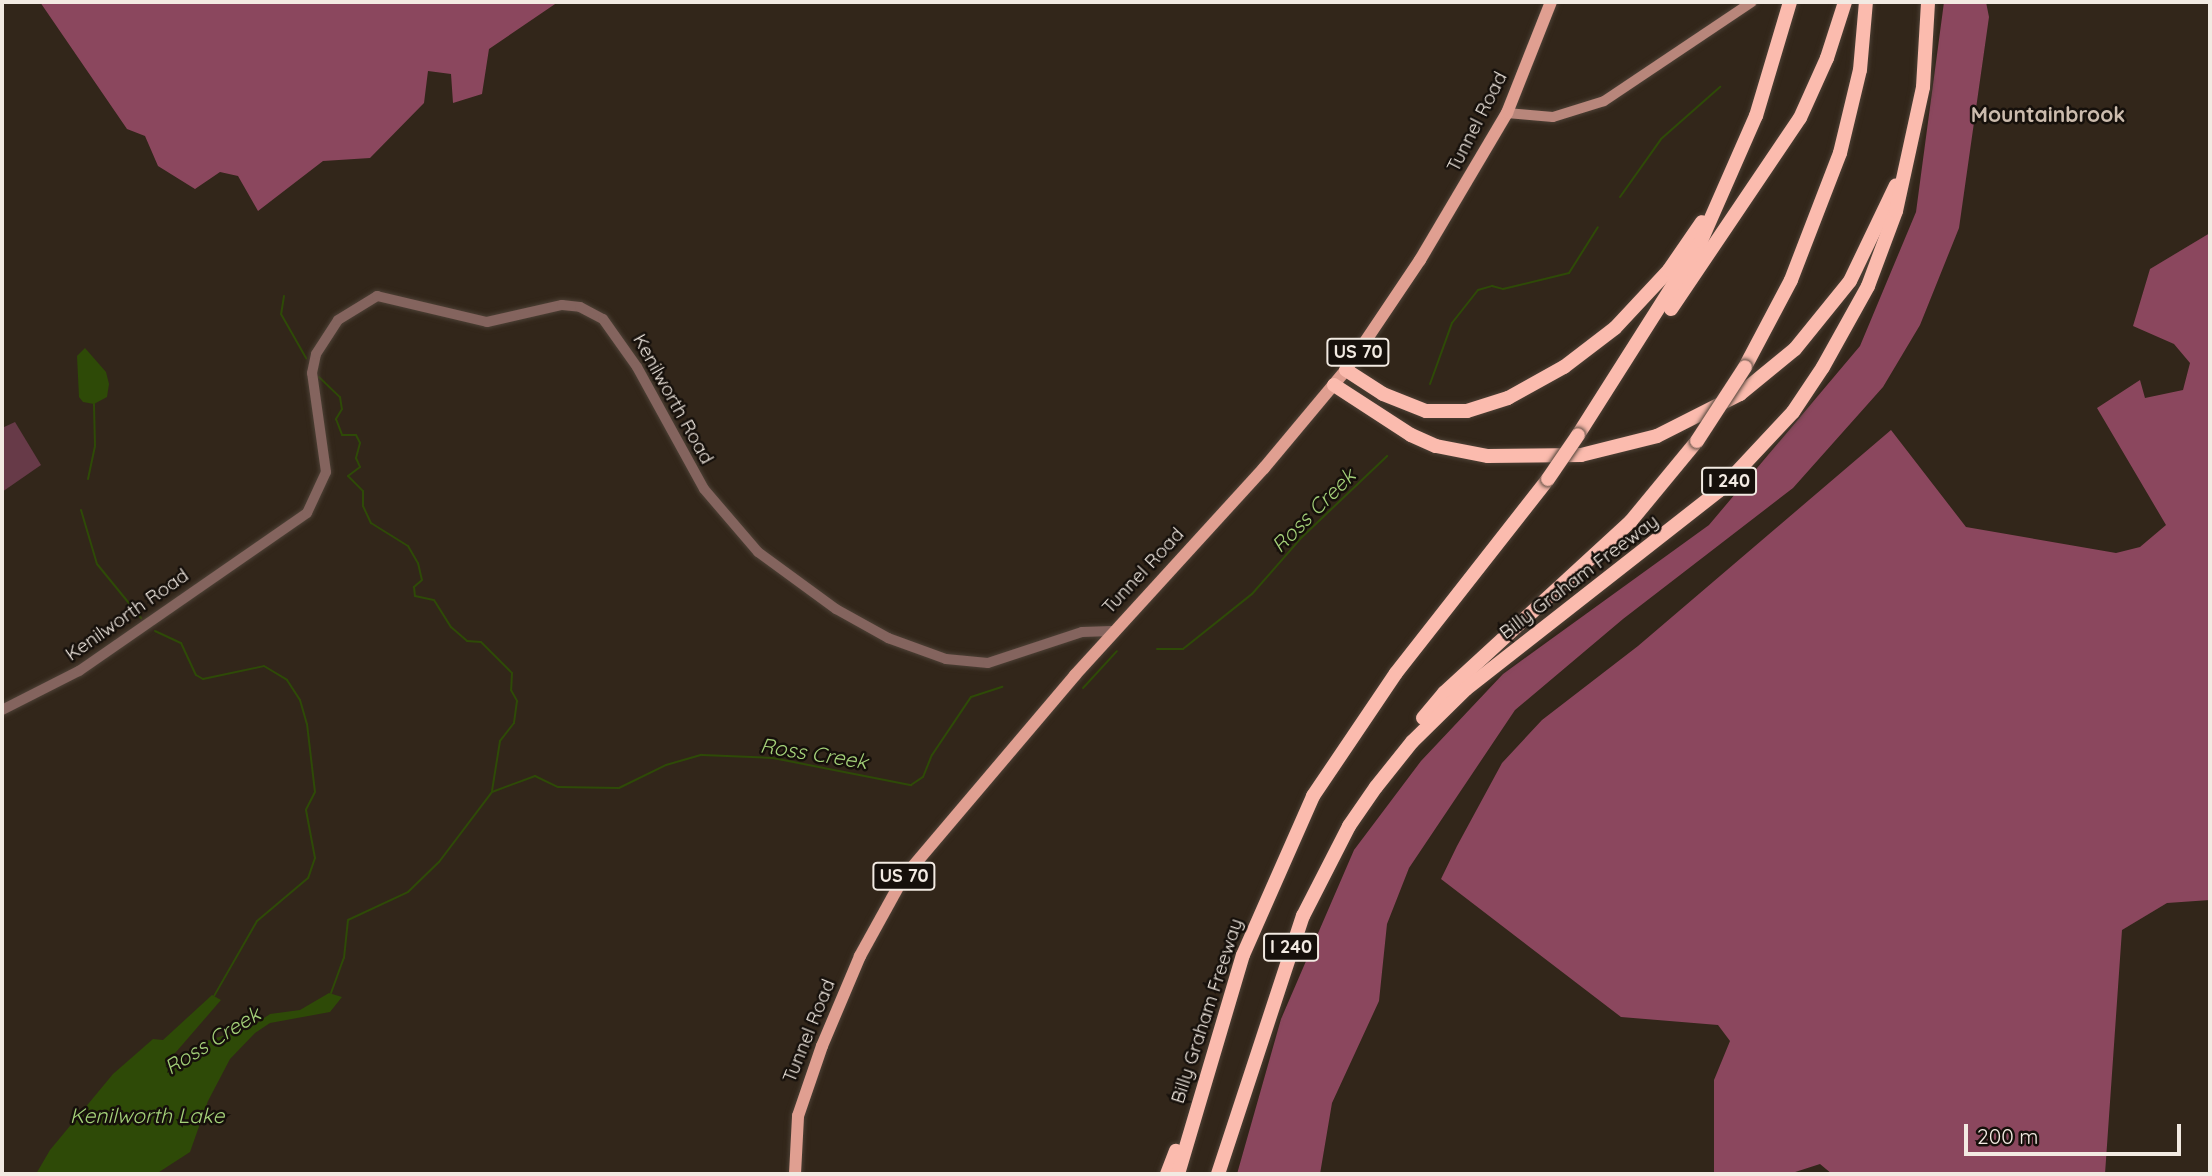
<!DOCTYPE html>
<html>
<head>
<meta charset="utf-8">
<style>
	body { margin:0 }
	#map { position:relative; width:2212px; height:1176px; overflow:hidden; background:#32261a; font-family:Quicksand,sans-serif }
	div>[style] { position:absolute }
	.green>* { inset:0; background:#673a48 }
	.forest>* { inset:0; background:#8b475e }
	.water>* { inset:0; background:#2e4a07 }
	.stream>* { height:2px; margin:-1px; padding:0 1px; transform-origin:1px; border-radius:1px; background:#2e4a07 }
	.roads { filter:drop-shadow(0 0 2px #4d4136) drop-shadow(0 0 2px #4d4136) }
	.tertiary>* { height:10px; margin:-5px; padding:0 5px; transform-origin:5px; border-radius:5px; background:#84645e }
	.secondary>* { height:10px; margin:-5px; padding:0 5px; transform-origin:5px; border-radius:5px; background:#b8867b }
	.primary>* { height:12px; margin:-6px; padding:0 6px; transform-origin:6px; border-radius:6px; background:#e09f91 }
	.motorway>* { height:14px; margin:-7px; padding:0 7px; transform-origin:7px; border-radius:7px; background:#fbbbae }
	.bridges { filter:drop-shadow(0 0 2px #4d4136) drop-shadow(0 0 2px #4d4136) }
	.motorway-bridge>* { height:14px; margin:-7px; padding:0 7px; transform-origin:7px; border-radius:7px; background:#fbbbae }
	span { translate:-50% -50%; white-space:nowrap; text-align:center; line-height:1.15; -webkit-text-stroke:5px #16100b; paint-order:stroke }
	.shield-label span { padding:2px 5px; background:#16100b; border:2px solid; border-radius:5px; -webkit-text-stroke-width:0 }
	.shield-label { font-size:18px; color:#f2eae2; font-weight:700 }
	.street-label { font-size:19px; color:#f2eae2 }
	.neighbourhood-label { font-size:21px; color:#cbbbad; font-weight:700 }
	.water-label { font-size:21px; color:#a4d179; font-style:italic }
	.frame { position:absolute; inset:0; border:4px solid #f2eae2; pointer-events:none }
	.scale { position:absolute; left:1964px; top:1124px; width:217px; height:32px; box-sizing:border-box; border:4px solid #f2eae2; border-top:0; padding-left:9px; font-size:21px; line-height:24px; white-space:nowrap; color:#f2eae2; -webkit-text-stroke:5px #16100b; paint-order:stroke }
</style>
</head>
<body>
<div id="map">
	<div class="green">
		<i style="clip-path:polygon(15px 422px,41px 465px,2px 492px,2px 428px)"></i>
	</div>
	<div class="forest">
		<i style="clip-path:polygon(40px 2px,558px 2px,489px 49px,482px 94px,453px 103px,451px 74px,428px 71px,424px 103px,370px 158px,323px 161px,258px 211px,238px 176px,220px 172px,195px 189px,158px 166px,145px 136px,127px 129px)"></i>
		<i style="clip-path:polygon(1944px 2px,1986px 2px,1989px 17px,1959px 228px,1920px 325px,1883px 387px,1793px 488px,1623px 619px,1515px 710px,1409px 868px,1387px 924px,1379px 1001px,1332px 1103px,1320px 1174px,1237px 1174px,1281px 1019px,1354px 850px,1421px 761px,1503px 674px,1709px 525px,1860px 346px,1916px 212px)"></i>
		<i style="clip-path:polygon(2210px 233px,2210px 900px,2167px 903px,2122px 930px,2105px 1174px,1832px 1174px,1820px 1164px,1789px 1174px,1714px 1174px,1714px 1080px,1730px 1041px,1718px 1025px,1621px 1017px,1441px 879px,1457px 846px,1502px 763px,1542px 720px,1638px 646px,1891px 430px,1966px 527px,2116px 553px,2140px 547px,2166px 525px,2097px 408px,2140px 380px,2145px 398px,2183px 390px,2190px 363px,2174px 344px,2133px 326px,2150px 269px)"></i>
	</div>
	<div class="water">
		<i style="clip-path:polygon(85px 348px,106px 372px,109px 384px,107px 397px,94px 404px,83px 402px,79px 397px,77px 356px)"></i>
		<i style="clip-path:polygon(329px 993px,342px 997px,330px 1012px,270px 1023px,255px 1033px,230px 1059px,208px 1101px,190px 1152px,156px 1174px,36px 1174px,50px 1150px,113px 1074px,153px 1039px,163px 1040px,212px 995px,221px 1000px,170px 1059px,178px 1069px,206px 1041px,251px 1027px,270px 1014px,300px 1010px)"></i>
	</div>
	<div class="stream">
		<i style="left:1620px;top:197px;width:71px;rotate:-54.7deg"></i>
		<i style="left:1661px;top:139px;width:79px;rotate:-41.4deg"></i>
		<i style="left:284px;top:296px;width:18px;rotate:99deg"></i>
		<i style="left:281px;top:314px;width:51px;rotate:60.4deg"></i>
		<i style="left:319px;top:377px;width:29px;rotate:44deg"></i>
		<i style="left:340px;top:397px;width:12px;rotate:81deg"></i>
		<i style="left:342px;top:409px;width:12px;rotate:121deg"></i>
		<i style="left:336px;top:419px;width:17px;rotate:69deg"></i>
		<i style="left:342px;top:435px;width:14px"></i>
		<i style="left:356px;top:435px;width:9px;rotate:63deg"></i>
		<i style="left:360px;top:443px;width:16px;rotate:105deg"></i>
		<i style="left:356px;top:458px;width:10px;rotate:66deg"></i>
		<i style="left:360px;top:467px;width:15px;rotate:143deg"></i>
		<i style="left:348px;top:476px;width:21px;rotate:45deg"></i>
		<i style="left:363px;top:491px;width:15px;rotate:90deg"></i>
		<i style="left:363px;top:506px;width:19px;rotate:65deg"></i>
		<i style="left:371px;top:523px;width:44px;rotate:31.9deg"></i>
		<i style="left:408px;top:546px;width:20px;rotate:60deg"></i>
		<i style="left:418px;top:563px;width:17px;rotate:77deg"></i>
		<i style="left:422px;top:580px;width:11px;rotate:139deg"></i>
		<i style="left:414px;top:587px;width:9px;rotate:84deg"></i>
		<i style="left:415px;top:596px;width:19px;rotate:12deg"></i>
		<i style="left:434px;top:600px;width:32px;rotate:58deg"></i>
		<i style="left:451px;top:627px;width:21px;rotate:41deg"></i>
		<i style="left:467px;top:641px;width:14px;rotate:4deg"></i>
		<i style="left:481px;top:642px;width:44px;rotate:45deg"></i>
		<i style="left:512px;top:673px;width:17px;rotate:93deg"></i>
		<i style="left:511px;top:690px;width:13px;rotate:61deg"></i>
		<i style="left:517px;top:701px;width:22px;rotate:98deg"></i>
		<i style="left:514px;top:723px;width:23px;rotate:128deg"></i>
		<i style="left:500px;top:741px;width:51px;rotate:99.1deg"></i>
		<i style="left:1430px;top:384px;width:65px;rotate:-70.2deg"></i>
		<i style="left:1452px;top:323px;width:42px;rotate:-51.8deg"></i>
		<i style="left:1478px;top:290px;width:15px;rotate:-16deg"></i>
		<i style="left:1492px;top:286px;width:11px;rotate:15deg"></i>
		<i style="left:1503px;top:289px;width:68px;rotate:-13.6deg"></i>
		<i style="left:1569px;top:273px;width:54px;rotate:-57.8deg"></i>
		<i style="left:88px;top:479px;width:34px;rotate:-78deg"></i>
		<i style="left:95px;top:446px;width:42px;rotate:-91.4deg"></i>
		<i style="left:81px;top:510px;width:56px;rotate:73.5deg"></i>
		<i style="left:97px;top:564px;width:70px;rotate:50.8deg"></i>
		<i style="left:155px;top:631px;width:29px;rotate:25deg"></i>
		<i style="left:181px;top:643px;width:35px;rotate:65deg"></i>
		<i style="left:196px;top:675px;width:8px;rotate:30deg"></i>
		<i style="left:203px;top:679px;width:62px;rotate:-12deg"></i>
		<i style="left:264px;top:666px;width:27px;rotate:31deg"></i>
		<i style="left:287px;top:680px;width:24px;rotate:57deg"></i>
		<i style="left:300px;top:700px;width:25px;rotate:74deg"></i>
		<i style="left:307px;top:724px;width:68px;rotate:83.3deg"></i>
		<i style="left:315px;top:792px;width:20px;rotate:117deg"></i>
		<i style="left:306px;top:810px;width:49px;rotate:79.4deg"></i>
		<i style="left:315px;top:858px;width:21px;rotate:109deg"></i>
		<i style="left:308px;top:878px;width:67px;rotate:139.9deg"></i>
		<i style="left:257px;top:921px;width:86px;rotate:119.8deg"></i>
		<i style="left:1157px;top:649px;width:26px"></i>
		<i style="left:1183px;top:649px;width:88px;rotate:-38.6deg"></i>
		<i style="left:1252px;top:594px;width:74px;rotate:-48.8deg"></i>
		<i style="left:1301px;top:538px;width:119px;rotate:-43.6deg"></i>
		<i style="left:1083px;top:688px;width:50px;rotate:-47.4deg"></i>
		<i style="left:331px;top:993px;width:37px;rotate:-70deg"></i>
		<i style="left:344px;top:958px;width:38px;rotate:-84deg"></i>
		<i style="left:348px;top:920px;width:66px;rotate:-25deg"></i>
		<i style="left:408px;top:892px;width:43px;rotate:-44.1deg"></i>
		<i style="left:439px;top:862px;width:88px;rotate:-52.9deg"></i>
		<i style="left:492px;top:792px;width:46px;rotate:-20.4deg"></i>
		<i style="left:535px;top:776px;width:25px;rotate:26deg"></i>
		<i style="left:558px;top:787px;width:61px;rotate:0.9deg"></i>
		<i style="left:619px;top:788px;width:52px;rotate:-26.1deg"></i>
		<i style="left:666px;top:765px;width:37px;rotate:-16deg"></i>
		<i style="left:702px;top:755px;width:71px;rotate:2.4deg"></i>
		<i style="left:773px;top:758px;width:141px;rotate:11.1deg"></i>
		<i style="left:911px;top:785px;width:14px;rotate:-34deg"></i>
		<i style="left:923px;top:777px;width:24px;rotate:-68deg"></i>
		<i style="left:932px;top:755px;width:70px;rotate:-56.1deg"></i>
		<i style="left:971px;top:697px;width:33px;rotate:-18deg"></i>
	</div>
	<div class="roads">
		<div class="tertiary">
			<i style="left:2px;top:710px;width:86px;rotate:-26.9deg"></i>
			<i style="left:79px;top:671px;width:277px;rotate:-34.7deg"></i>
			<i style="left:307px;top:513px;width:45px;rotate:-65.1deg"></i>
			<i style="left:326px;top:472px;width:100px;rotate:-98deg"></i>
			<i style="left:312px;top:373px;width:19px;rotate:-78deg"></i>
			<i style="left:316px;top:354px;width:40px;rotate:-57.1deg"></i>
			<i style="left:338px;top:320px;width:46px;rotate:-31.6deg"></i>
			<i style="left:377px;top:296px;width:113px;rotate:13.3deg"></i>
			<i style="left:487px;top:322px;width:77px;rotate:-12.8deg"></i>
			<i style="left:562px;top:305px;width:18px;rotate:6deg"></i>
			<i style="left:580px;top:307px;width:26px;rotate:28deg"></i>
			<i style="left:603px;top:319px;width:59px;rotate:54.7deg"></i>
			<i style="left:637px;top:367px;width:139px;rotate:61.2deg"></i>
			<i style="left:704px;top:489px;width:83px;rotate:49.4deg"></i>
			<i style="left:758px;top:552px;width:97px;rotate:36.2deg"></i>
			<i style="left:836px;top:609px;width:60px;rotate:29.1deg"></i>
			<i style="left:888px;top:638px;width:62px;rotate:19.9deg"></i>
			<i style="left:946px;top:659px;width:42px;rotate:5.4deg"></i>
			<i style="left:988px;top:663px;width:99px;rotate:-18.3deg"></i>
			<i style="left:1082px;top:632px;width:30px;rotate:-2deg"></i>
		</div>
		<div class="secondary">
			<i style="left:1507px;top:113px;width:46px;rotate:5deg"></i>
			<i style="left:1553px;top:117px;width:53px;rotate:-17.4deg"></i>
			<i style="left:1604px;top:101px;width:178px;rotate:-33.8deg"></i>
		</div>
		<div class="primary">
			<i style="left:795px;top:1174px;width:58px;rotate:-87deg"></i>
			<i style="left:798px;top:1116px;width:74px;rotate:-71.1deg"></i>
			<i style="left:822px;top:1046px;width:98px;rotate:-67.1deg"></i>
			<i style="left:860px;top:956px;width:89px;rotate:-61.1deg"></i>
			<i style="left:903px;top:878px;width:266px;rotate:-49.7deg"></i>
			<i style="left:1075px;top:675px;width:280px;rotate:-47.6deg"></i>
			<i style="left:1264px;top:468px;width:128px;rotate:-50.1deg"></i>
			<i style="left:1346px;top:370px;width:133px;rotate:-56.1deg"></i>
			<i style="left:1420px;top:260px;width:171px;rotate:-59.4deg"></i>
			<i style="left:1507px;top:113px;width:119px;rotate:-68.4deg"></i>
		</div>
		<div class="motorway">
			<i style="left:1671px;top:309px;width:230px;rotate:-56deg"></i>
			<i style="left:1800px;top:118px;width:66px;rotate:-65.8deg"></i>
			<i style="left:1827px;top:58px;width:59px;rotate:-72.2deg"></i>
			<i style="left:1745px;top:367px;width:98px;rotate:-62.1deg"></i>
			<i style="left:1791px;top:280px;width:136px;rotate:-68.9deg"></i>
			<i style="left:1840px;top:153px;width:85px;rotate:-76.5deg"></i>
			<i style="left:1860px;top:70px;width:68px;rotate:-85deg"></i>
			<i style="left:1346px;top:370px;width:44px;rotate:33deg"></i>
			<i style="left:1383px;top:394px;width:46px;rotate:21.6deg"></i>
			<i style="left:1426px;top:411px;width:41px"></i>
			<i style="left:1467px;top:411px;width:43px;rotate:-17.6deg"></i>
			<i style="left:1508px;top:398px;width:64px;rotate:-29deg"></i>
			<i style="left:1564px;top:367px;width:64px;rotate:-37.4deg"></i>
			<i style="left:1615px;top:328px;width:79px;rotate:-47deg"></i>
			<i style="left:1669px;top:270px;width:58px;rotate:-55.5deg"></i>
			<i style="left:1334px;top:385px;width:92px;rotate:33deg"></i>
			<i style="left:1411px;top:435px;width:27px;rotate:24deg"></i>
			<i style="left:1436px;top:446px;width:53px;rotate:10.9deg"></i>
			<i style="left:1488px;top:456px;width:93px;rotate:-0.6deg"></i>
			<i style="left:1581px;top:455px;width:78px;rotate:-14deg"></i>
			<i style="left:1657px;top:436px;width:93px;rotate:-26.8deg"></i>
			<i style="left:1740px;top:394px;width:71px;rotate:-39.3deg"></i>
			<i style="left:1795px;top:349px;width:87px;rotate:-51deg"></i>
			<i style="left:1850px;top:281px;width:106px;rotate:-64.4deg"></i>
			<i style="left:1578px;top:435px;width:230px;rotate:-57.6deg"></i>
			<i style="left:1701px;top:241px;width:137px;rotate:-66.3deg"></i>
			<i style="left:1756px;top:116px;width:119px;rotate:-73.4deg"></i>
			<i style="left:1423px;top:718px;width:33px;rotate:-50deg"></i>
			<i style="left:1444px;top:693px;width:254px;rotate:-42.6deg"></i>
			<i style="left:1631px;top:521px;width:104px;rotate:-50.5deg"></i>
			<i style="left:1167px;top:1174px;width:25px;rotate:-69deg"></i>
			<i style="left:1178px;top:1174px;width:228px;rotate:-73.5deg"></i>
			<i style="left:1243px;top:955px;width:174px;rotate:-66.2deg"></i>
			<i style="left:1313px;top:796px;width:148px;rotate:-56deg"></i>
			<i style="left:1396px;top:673px;width:246px;rotate:-51.9deg"></i>
			<i style="left:1218px;top:1174px;width:272px;rotate:-71.8deg"></i>
			<i style="left:1303px;top:916px;width:101px;rotate:-62.9deg"></i>
			<i style="left:1349px;top:826px;width:47px;rotate:-55.3deg"></i>
			<i style="left:1376px;top:787px;width:58px;rotate:-51.3deg"></i>
			<i style="left:1412px;top:742px;width:76px;rotate:-44.5deg"></i>
			<i style="left:1466px;top:689px;width:323px;rotate:-38.1deg"></i>
			<i style="left:1720px;top:490px;width:107px;rotate:-46.9deg"></i>
			<i style="left:1793px;top:412px;width:54px;rotate:-56.3deg"></i>
			<i style="left:1823px;top:367px;width:93px;rotate:-60.9deg"></i>
			<i style="left:1868px;top:286px;width:80px;rotate:-69.5deg"></i>
			<i style="left:1896px;top:211px;width:127px;rotate:-77.7deg"></i>
			<i style="left:1923px;top:87px;width:85px;rotate:-86.6deg"></i>
		</div>
	</div>
	<div class="bridges">
		<div class="motorway-bridge">
			<i style="left:1697px;top:441px;width:88px;rotate:-57deg"></i>
			<i style="left:1548px;top:479px;width:53px;rotate:-55.7deg"></i>
		</div>
	</div>
	<div class="shield-label">
		<span style="left:1358px;top:352px">US 70</span>
		<span style="left:1729px;top:481px">I 240</span>
		<span style="left:904px;top:876px">US 70</span>
		<span style="left:1291px;top:947px">I 240</span>
	</div>
	<div class="street-label">
		<span style="left:1477px;top:122px;rotate:-63deg">Tunnel Road</span>
		<span style="left:673px;top:399px;rotate:61deg">Kenilworth Road</span>
		<span style="left:1143px;top:571px;rotate:-47deg">Tunnel Road</span>
		<span style="left:1579px;top:577px;rotate:-37deg">Billy Graham Freeway</span>
		<span style="left:127px;top:615px;rotate:-35deg">Kenilworth Road</span>
		<span style="left:1207px;top:1011px;rotate:-72deg">Billy Graham Freeway</span>
		<span style="left:809px;top:1031px;rotate:-68deg">Tunnel Road</span>
	</div>
	<div class="neighbourhood-label">
		<span style="left:2048px;top:114px">Mountainbrook</span>
	</div>
	<div class="water-label">
		<span style="left:1313px;top:510px;rotate:-45deg">Ross Creek</span>
		<span style="left:814px;top:753px;rotate:9deg">Ross Creek</span>
		<span style="left:212px;top:1040px;rotate:-32deg">Ross Creek</span>
		<span style="left:147px;top:1115px">Kenilworth Lake</span>
	</div>
	<div class="frame"></div>
	<div class="scale">200 m</div>
</div>
</body>
</html>
